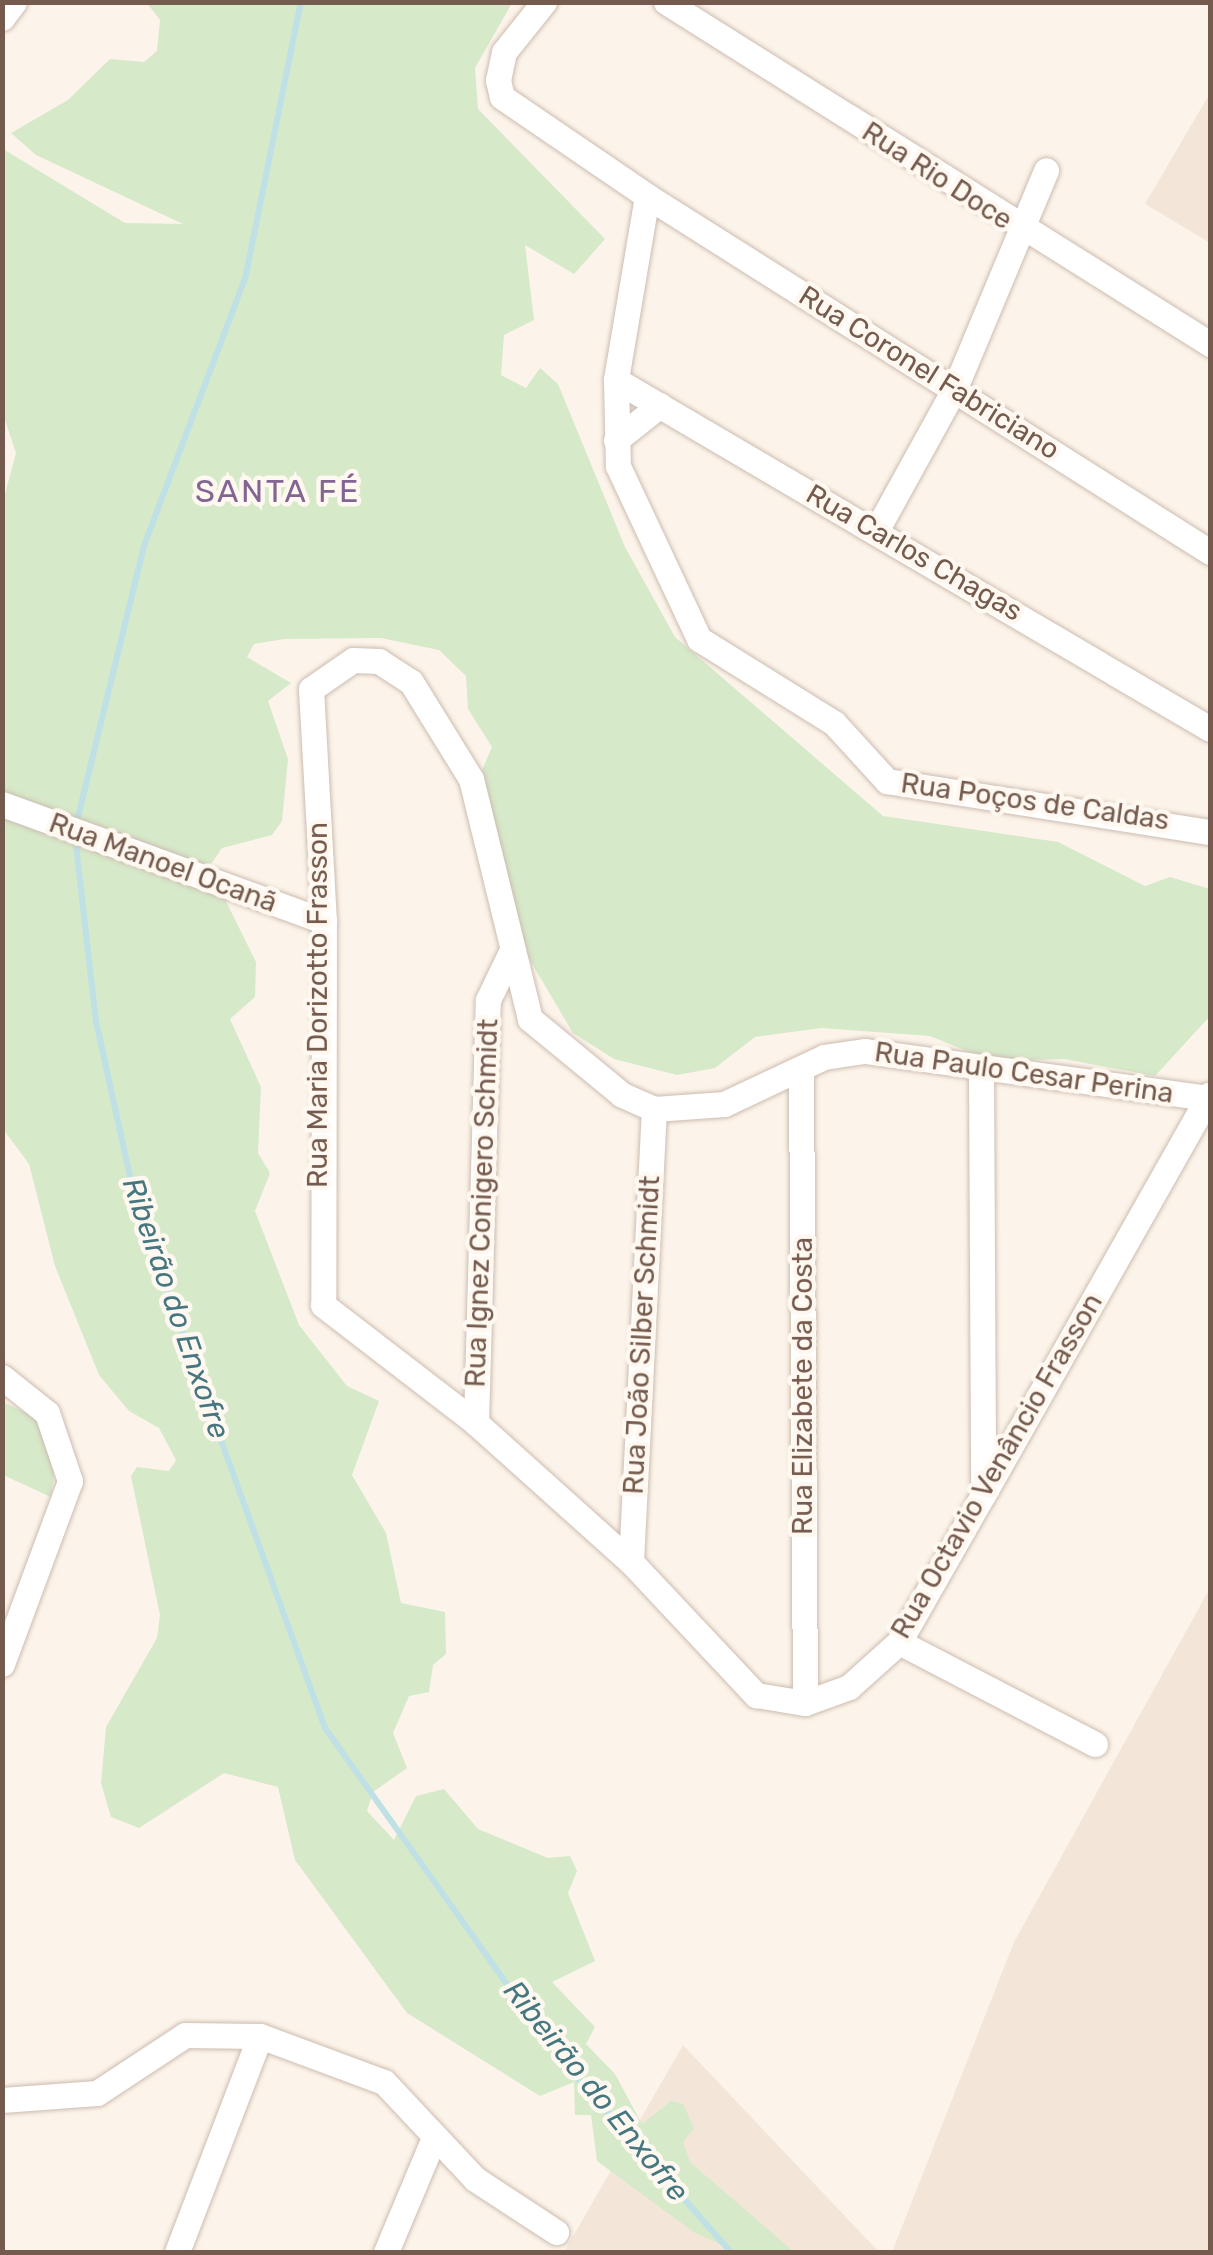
<!DOCTYPE html>
<html>
<head>
<meta charset="utf-8">
<style>
	body { margin:0 }
	#map { position:relative; width:1213px; height:2255px; overflow:hidden; background:#fcf4ea; font-family:Rubik,sans-serif }
	div>[style] { position:absolute }
	.residential>* { inset:0; background:#f3e6d9 }
	.green>* { inset:0; background:#d6e9c9 }
	.stream>* { height:6px; margin:-3px; padding:0 3px; transform-origin:3px; border-radius:3px; background:#bfe0e5 }
	.roads { filter:drop-shadow(0 0 2px #cdbcb0) drop-shadow(0 0 2px #cdbcb0) }
	.minor>* { height:25px; margin:-12.5px; padding:0 12.5px; transform-origin:12.5px; border-radius:12.5px; background:#fff }
	span { translate:-50% -50%; white-space:nowrap; text-align:center; line-height:1.15; -webkit-text-stroke:9px #fef8f0; paint-order:stroke }
	.street-label { font-size:28px; color:#755b4e }
	.water-label { font-size:30px; color:#467780; font-style:italic }
	.quarter-label { font-size:32px; color:#826691; letter-spacing:2.5px }
	.frame { position:absolute; inset:0; border:5px solid #755b4e; pointer-events:none }
</style>
</head>
<body>
<div id="map">
	<div class="residential">
		<i style="clip-path:polygon(1210px 93px,1210px 243px,1145px 204px)"></i>
		<i style="clip-path:polygon(1210px 1588px,1210px 2252px,892px 2252px,1014px 1942px)"></i>
		<i style="clip-path:polygon(683px 2045px,879px 2252px,564px 2252px)"></i>
	</div>
	<div class="green">
		<i style="clip-path:polygon(147px 3px,512px 3px,475px 68px,478px 109px,605px 239px,574px 274px,525px 245px,534px 320px,504px 335px,501px 375px,526px 388px,540px 368px,558px 384px,625px 547px,675px 637px,883px 816px,1058px 842px,1145px 886px,1170px 877px,1210px 889px,1210px 1016px,1155px 1076px,1064px 1059px,991px 1061px,930px 1036px,821px 1028px,755px 1037px,715px 1068px,677px 1075px,614px 1059px,573px 1033px,512px 930px,474px 789px,492px 747px,468px 709px,466px 676px,439px 650px,381px 638px,284px 639px,254px 644px,247px 657px,291px 683px,268px 701px,288px 759px,282px 821px,272px 835px,222px 848px,209px 867px,256px 962px,255px 997px,230px 1019px,261px 1087px,258px 1153px,270px 1173px,255px 1211px,299px 1325px,347px 1386px,379px 1401px,352px 1475px,386px 1533px,401px 1603px,445px 1612px,446px 1654px,433px 1665px,429px 1692px,409px 1696px,393px 1733px,407px 1768px,373px 1792px,367px 1811px,394px 1840px,416px 1796px,444px 1789px,478px 1829px,548px 1858px,570px 1856px,577px 1871px,568px 1893px,595px 1961px,552px 1982px,595px 2027px,586px 2044px,615px 2074px,642px 2124px,671px 2101px,683px 2104px,694px 2128px,683px 2142px,690px 2162px,794px 2252px,739px 2252px,695px 2233px,597px 2161px,591px 2115px,575px 2115px,574px 2082px,540px 2096px,407px 2013px,295px 1860px,278px 1787px,224px 1773px,139px 1828px,111px 1817px,101px 1783px,106px 1727px,157px 1638px,160px 1615px,131px 1476px,137px 1467px,169px 1471px,176px 1460px,159px 1428px,129px 1411px,99px 1375px,55px 1266px,29px 1164px,3px 1129px,2px 505px,16px 453px,3px 414px,3px 149px,125px 223px,183px 224px,36px 155px,11px 133px,68px 100px,110px 59px,144px 62px,157px 51px,160px 20px)"></i>
		<i style="clip-path:polygon(3px 1402px,37px 1418px,54px 1473px,51px 1497px,3px 1475px)"></i>
	</div>
	<div class="stream">
		<i style="left:76px;top:825px;width:290px;rotate:-76.3deg"></i>
		<i style="left:145px;top:543px;width:282px;rotate:-69.3deg"></i>
		<i style="left:245px;top:279px;width:283px;rotate:-78.6deg"></i>
		<i style="left:75px;top:837px;width:185px;rotate:83.5deg"></i>
		<i style="left:96px;top:1021px;width:188px;rotate:77.7deg"></i>
		<i style="left:136px;top:1205px;width:556px;rotate:70.13deg"></i>
		<i style="left:325px;top:1728px;width:397px;rotate:54.6deg"></i>
		<i style="left:555px;top:2052px;width:266px;rotate:48.7deg"></i>
	</div>
	<div class="roads">
		<div class="minor">
			<i style="left:544px;top:2px;width:64px;rotate:128.7deg"></i>
			<i style="left:504px;top:52px;width:29px;rotate:102deg"></i>
			<i style="left:498px;top:80px;width:17px;rotate:77deg"></i>
			<i style="left:502px;top:97px;width:176px;rotate:34.3deg"></i>
			<i style="left:647px;top:196px;width:187px;rotate:99.6deg"></i>
			<i style="left:616px;top:380px;width:86px;rotate:88.7deg"></i>
			<i style="left:618px;top:466px;width:191px;rotate:64.9deg"></i>
			<i style="left:699px;top:639px;width:159px;rotate:31.9deg"></i>
			<i style="left:834px;top:723px;width:79px;rotate:47.6deg"></i>
			<i style="left:887px;top:781px;width:327px;rotate:9deg"></i>
			<i style="left:666px;top:2px;width:643px;rotate:32.16deg"></i>
			<i style="left:2px;top:18px;width:20px;rotate:-53deg"></i>
			<i style="left:647px;top:196px;width:666px;rotate:32.31deg"></i>
			<i style="left:616px;top:380px;width:689px;rotate:30.44deg"></i>
			<i style="left:616px;top:440px;width:56px;rotate:-38.5deg"></i>
			<i style="left:876px;top:531px;width:163px;rotate:-61.1deg"></i>
			<i style="left:955px;top:388px;width:236px;rotate:-67.3deg"></i>
			<i style="left:2px;top:804px;width:343px;rotate:20deg"></i>
			<i style="left:801px;top:1069px;width:634px;rotate:89.64deg"></i>
			<i style="left:981px;top:1073px;width:417px;rotate:89.7deg"></i>
			<i style="left:1208px;top:1098px;width:347px;rotate:-172.2deg"></i>
			<i style="left:864px;top:1051px;width:40px;rotate:171.5deg"></i>
			<i style="left:824px;top:1057px;width:110px;rotate:154.8deg"></i>
			<i style="left:724px;top:1104px;width:70px;rotate:175.9deg"></i>
			<i style="left:654px;top:1109px;width:36px;rotate:-156deg"></i>
			<i style="left:621px;top:1094px;width:118px;rotate:-140.5deg"></i>
			<i style="left:530px;top:1019px;width:247px;rotate:-103.8deg"></i>
			<i style="left:471px;top:779px;width:114px;rotate:-121.7deg"></i>
			<i style="left:411px;top:682px;width:38px;rotate:-147deg"></i>
			<i style="left:379px;top:661px;width:26px;rotate:-178deg"></i>
			<i style="left:353px;top:660px;width:51px;rotate:145.4deg"></i>
			<i style="left:311px;top:689px;width:232px;rotate:86.8deg"></i>
			<i style="left:324px;top:921px;width:384px;rotate:90.1deg"></i>
			<i style="left:323px;top:1305px;width:193px;rotate:37.6deg"></i>
			<i style="left:476px;top:1423px;width:208px;rotate:41.9deg"></i>
			<i style="left:631px;top:1562px;width:183px;rotate:46.8deg"></i>
			<i style="left:756px;top:1695px;width:50px;rotate:9.3deg"></i>
			<i style="left:805px;top:1703px;width:47px;rotate:-20deg"></i>
			<i style="left:849px;top:1687px;width:67px;rotate:-42deg"></i>
			<i style="left:899px;top:1642px;width:169px;rotate:-60.3deg"></i>
			<i style="left:983px;top:1495px;width:456px;rotate:-60.5deg"></i>
			<i style="left:1208px;top:1098px;width:4px;rotate:-63deg"></i>
			<i style="left:2px;top:1377px;width:58px;rotate:38.7deg"></i>
			<i style="left:47px;top:1413px;width:72px;rotate:71.3deg"></i>
			<i style="left:70px;top:1481px;width:195px;rotate:110.4deg"></i>
			<i style="left:476px;top:1423px;width:423px;rotate:-88.4deg"></i>
			<i style="left:488px;top:1000px;width:51px;rotate:-64.4deg"></i>
			<i style="left:631px;top:1562px;width:454px;rotate:-87.1deg"></i>
			<i style="left:899px;top:1642px;width:221px;rotate:27.5deg"></i>
			<i style="left:2px;top:2100px;width:95px;rotate:-4.2deg"></i>
			<i style="left:97px;top:2093px;width:105px;rotate:-33.4deg"></i>
			<i style="left:185px;top:2035px;width:75px;rotate:0.8deg"></i>
			<i style="left:260px;top:2036px;width:132px;rotate:20.4deg"></i>
			<i style="left:384px;top:2082px;width:133px;rotate:46.8deg"></i>
			<i style="left:475px;top:2179px;width:97px;rotate:33.2deg"></i>
			<i style="left:177px;top:2252px;width:231px;rotate:-69deg"></i>
			<i style="left:386px;top:2252px;width:124px;rotate:-67.2deg"></i>
		</div>
	</div>
	<div class="street-label">
		<span style="left:937px;top:176px;rotate:33deg">Rua Rio Doce</span>
		<span style="left:929px;top:373px;rotate:32deg">Rua Coronel Fabriciano</span>
		<span style="left:914px;top:553px;rotate:30deg">Rua Carlos Chagas</span>
		<span style="left:1035px;top:802px;rotate:8deg">Rua Poços de Caldas</span>
		<span style="left:163px;top:863px;rotate:20deg">Rua Manoel Ocanã</span>
		<span style="left:318px;top:1005px;rotate:-90deg">Rua Maria Dorizotto Frasson</span>
		<span style="left:1024px;top:1073px;rotate:8deg">Rua Paulo Cesar Perina</span>
		<span style="left:482px;top:1203px;rotate:-88deg">Rua Ignez Conigero Schmidt</span>
		<span style="left:642px;top:1335px;rotate:-87deg">Rua João Silber Schmidt</span>
		<span style="left:803px;top:1386px;rotate:-90deg">Rua Elizabete da Costa</span>
		<span style="left:997px;top:1466px;rotate:-60deg">Rua Octavio Venâncio Frasson</span>
	</div>
	<div class="water-label">
		<span style="left:176px;top:1308px;rotate:71deg">Ribeirão do Enxofre</span>
		<span style="left:596px;top:2091px;rotate:51deg">Ribeirão do Enxofre</span>
	</div>
	<div class="quarter-label">
		<span style="left:278px;top:491px">SANTA FÉ</span>
	</div>
	<div class="frame"></div>
</div>
</body>
</html>
